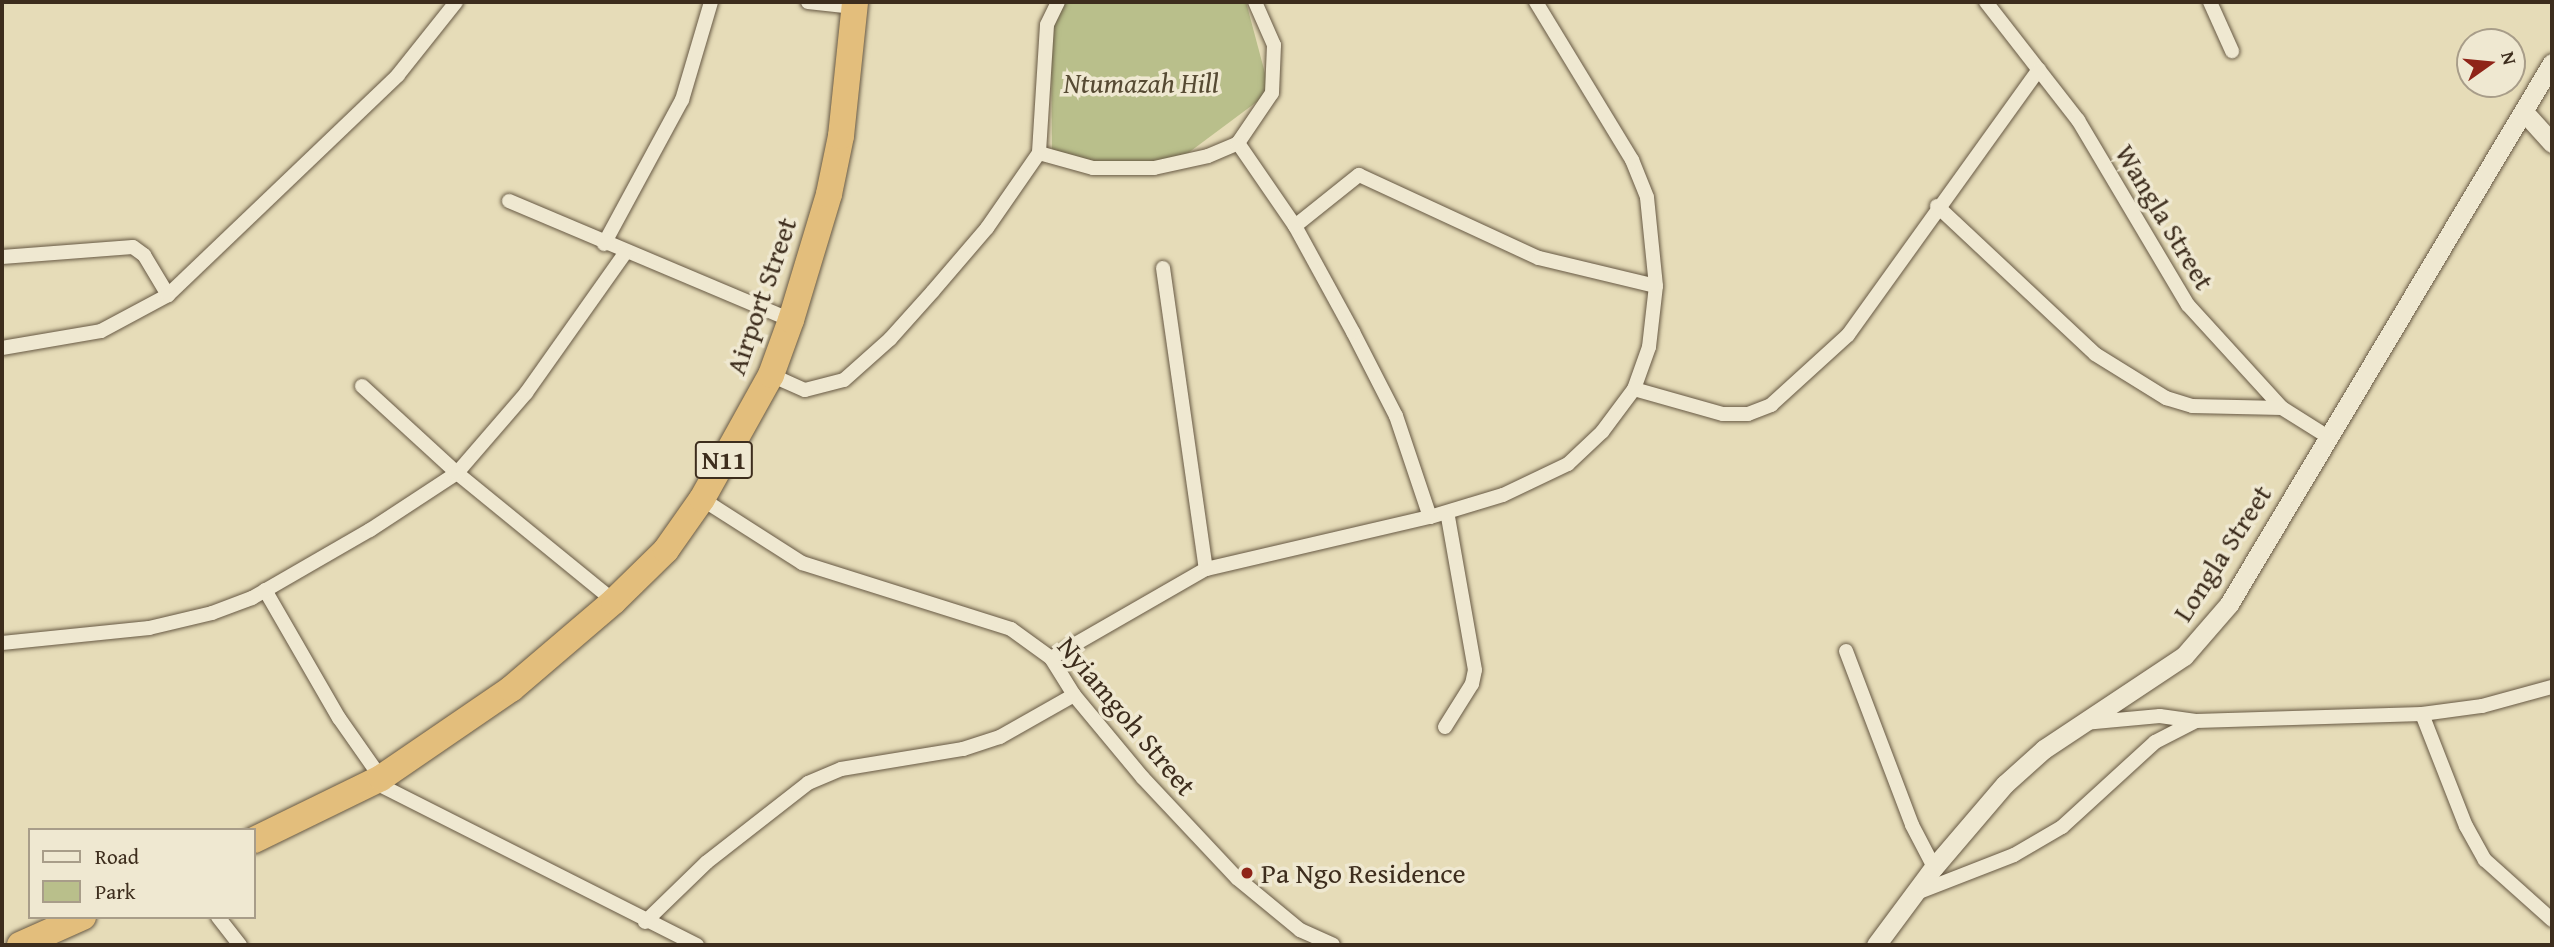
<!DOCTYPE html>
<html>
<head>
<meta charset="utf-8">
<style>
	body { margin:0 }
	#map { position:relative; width:2554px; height:947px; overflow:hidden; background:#e6dcb8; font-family:"Gentium Book Plus",serif }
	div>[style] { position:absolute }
	.green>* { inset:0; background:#b9bf8b }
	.roads { filter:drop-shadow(0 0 2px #675944) drop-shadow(0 0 2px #675944) }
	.street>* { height:14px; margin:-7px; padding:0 7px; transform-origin:7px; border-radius:7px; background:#efe8d1 }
	.secondary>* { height:19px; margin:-9.5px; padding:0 9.5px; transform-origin:9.5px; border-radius:9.5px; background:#efe8d1 }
	.highway>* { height:26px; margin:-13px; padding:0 13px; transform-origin:13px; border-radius:13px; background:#e3be7c }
	.dots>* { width:19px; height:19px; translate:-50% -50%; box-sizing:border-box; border:4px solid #efe8d1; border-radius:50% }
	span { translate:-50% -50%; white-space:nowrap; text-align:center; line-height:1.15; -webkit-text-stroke:7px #efe8d1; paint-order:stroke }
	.shield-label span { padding:2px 5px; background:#efe8d1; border:2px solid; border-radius:5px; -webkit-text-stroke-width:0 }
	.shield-label { font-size:26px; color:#3d2d1d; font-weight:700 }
	.park-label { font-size:28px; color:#564a33; font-style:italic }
	.street-label { font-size:28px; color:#3d2d1d }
	.poi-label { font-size:28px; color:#3d2d1d }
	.left { translate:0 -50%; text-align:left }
	.frame { position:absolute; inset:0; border:4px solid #3d2d1d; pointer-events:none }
	.legend { position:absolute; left:28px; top:828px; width:228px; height:91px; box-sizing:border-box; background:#efe8d1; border:2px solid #a89d89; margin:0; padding:9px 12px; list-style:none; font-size:21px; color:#3d2d1d }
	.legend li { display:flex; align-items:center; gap:14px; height:35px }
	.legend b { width:35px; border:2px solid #a89d89 }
	.north { position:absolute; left:2456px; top:28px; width:70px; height:70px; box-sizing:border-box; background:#efe8d1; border:2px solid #a89d89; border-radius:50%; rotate:75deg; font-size:19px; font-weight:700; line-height:28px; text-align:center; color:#3d2d1d }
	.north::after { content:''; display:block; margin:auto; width:24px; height:32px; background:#8f2418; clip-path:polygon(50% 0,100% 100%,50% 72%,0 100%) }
</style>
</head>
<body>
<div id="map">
	<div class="green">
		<i style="clip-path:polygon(1062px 2px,1246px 2px,1270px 92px,1172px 165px,1093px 166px,1052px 156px,1051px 22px)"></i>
	</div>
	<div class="roads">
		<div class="street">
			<i style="left:808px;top:2px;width:46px;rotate:6.2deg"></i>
			<i style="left:1058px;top:2px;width:25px;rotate:116deg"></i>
			<i style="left:1047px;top:25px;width:128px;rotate:93.6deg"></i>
			<i style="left:1039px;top:153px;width:56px;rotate:15.5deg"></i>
			<i style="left:1093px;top:168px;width:61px"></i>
			<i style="left:1154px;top:168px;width:55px;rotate:-12.5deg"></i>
			<i style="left:1208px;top:156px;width:33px;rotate:-23deg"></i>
			<i style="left:1238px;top:143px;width:60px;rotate:-55.8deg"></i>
			<i style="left:1272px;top:93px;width:48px;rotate:-87.6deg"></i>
			<i style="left:1274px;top:45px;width:47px;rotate:-113.8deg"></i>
			<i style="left:1986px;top:2px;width:150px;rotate:52.1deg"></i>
			<i style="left:2078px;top:120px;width:215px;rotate:59.3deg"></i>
			<i style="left:2188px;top:305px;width:139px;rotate:47.6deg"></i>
			<i style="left:2282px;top:408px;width:51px;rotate:32.1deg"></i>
			<i style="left:2210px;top:2px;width:54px;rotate:65.8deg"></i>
			<i style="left:509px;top:201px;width:306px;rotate:22.9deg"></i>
			<i style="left:1937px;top:206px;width:216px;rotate:43.1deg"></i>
			<i style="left:2095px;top:354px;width:84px;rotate:31.8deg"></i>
			<i style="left:2166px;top:398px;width:27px;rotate:17deg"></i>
			<i style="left:2192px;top:406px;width:90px;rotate:1.3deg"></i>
			<i style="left:1295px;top:226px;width:82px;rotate:-38.6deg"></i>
			<i style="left:1359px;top:175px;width:198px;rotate:24.8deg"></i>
			<i style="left:1539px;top:258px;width:120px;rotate:13.5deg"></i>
			<i style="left:604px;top:244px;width:164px;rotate:-61.6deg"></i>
			<i style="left:682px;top:100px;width:102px;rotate:-73.5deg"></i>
			<i style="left:2px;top:257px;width:131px;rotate:-4.4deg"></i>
			<i style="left:133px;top:247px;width:14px;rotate:36deg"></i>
			<i style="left:144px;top:255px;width:47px;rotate:59deg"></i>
			<i style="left:1163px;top:268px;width:304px;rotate:81.9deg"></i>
			<i style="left:2px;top:348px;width:100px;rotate:-9.7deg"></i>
			<i style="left:101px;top:331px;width:76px;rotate:-28.2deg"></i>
			<i style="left:168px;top:295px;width:318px;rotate:-43.7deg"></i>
			<i style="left:398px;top:75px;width:93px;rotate:-51.5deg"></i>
			<i style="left:771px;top:375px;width:37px;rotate:24deg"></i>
			<i style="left:805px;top:390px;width:40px;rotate:-14.4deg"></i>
			<i style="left:844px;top:380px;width:62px;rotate:-41.7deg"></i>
			<i style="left:890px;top:339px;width:64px;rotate:-48.1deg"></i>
			<i style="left:933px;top:291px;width:83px;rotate:-49.4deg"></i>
			<i style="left:987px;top:228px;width:91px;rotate:-55.3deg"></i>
			<i style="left:362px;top:386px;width:129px;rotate:42.5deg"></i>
			<i style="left:457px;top:473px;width:203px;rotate:39.2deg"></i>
			<i style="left:1634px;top:389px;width:92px;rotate:15.7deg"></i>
			<i style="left:1723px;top:414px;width:25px"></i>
			<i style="left:1748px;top:414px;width:25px;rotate:-21deg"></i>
			<i style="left:1771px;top:405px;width:104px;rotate:-42.3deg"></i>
			<i style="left:1848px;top:335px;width:327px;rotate:-54.3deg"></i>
			<i style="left:702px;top:499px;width:119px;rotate:32.6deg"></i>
			<i style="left:802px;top:563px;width:219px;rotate:17.5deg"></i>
			<i style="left:1011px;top:629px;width:49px;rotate:35.9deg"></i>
			<i style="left:1051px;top:658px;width:44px;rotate:58.1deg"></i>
			<i style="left:1074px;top:695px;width:108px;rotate:50.3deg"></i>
			<i style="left:1143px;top:778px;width:137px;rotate:46.8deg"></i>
			<i style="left:1237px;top:878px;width:82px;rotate:39.5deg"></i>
			<i style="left:1300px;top:930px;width:36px;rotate:24deg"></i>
			<i style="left:1430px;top:517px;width:76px;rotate:-16.8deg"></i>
			<i style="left:1503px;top:495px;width:72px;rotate:-25.5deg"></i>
			<i style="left:1568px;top:464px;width:47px;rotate:-43.3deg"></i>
			<i style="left:1602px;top:432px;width:54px;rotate:-53.3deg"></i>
			<i style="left:1634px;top:389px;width:45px;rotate:-70.3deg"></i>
			<i style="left:1649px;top:347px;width:61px;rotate:-83.5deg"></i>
			<i style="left:1656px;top:286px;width:89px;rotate:-95.8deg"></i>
			<i style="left:1647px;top:197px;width:40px;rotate:-112deg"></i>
			<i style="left:1632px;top:160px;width:185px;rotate:-121.3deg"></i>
			<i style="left:265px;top:590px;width:148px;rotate:60deg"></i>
			<i style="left:339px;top:718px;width:73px;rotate:55deg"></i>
			<i style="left:2px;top:643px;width:148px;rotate:-5.8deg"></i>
			<i style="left:149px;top:628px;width:65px;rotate:-13.4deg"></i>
			<i style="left:212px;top:613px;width:43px;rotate:-20.6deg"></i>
			<i style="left:252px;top:598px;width:136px;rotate:-30deg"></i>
			<i style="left:370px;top:530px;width:104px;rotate:-33.2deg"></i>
			<i style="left:457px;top:473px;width:106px;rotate:-49.2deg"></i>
			<i style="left:526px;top:393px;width:171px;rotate:-54.7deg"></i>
			<i style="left:1846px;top:651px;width:186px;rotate:69.2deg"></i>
			<i style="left:1912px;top:825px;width:47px;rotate:62.4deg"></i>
			<i style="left:1051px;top:658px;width:179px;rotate:-29.9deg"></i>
			<i style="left:1206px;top:569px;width:230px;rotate:-13.1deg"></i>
			<i style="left:1430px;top:517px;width:107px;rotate:-108.6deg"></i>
			<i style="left:1396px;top:416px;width:94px;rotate:-117.1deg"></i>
			<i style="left:1353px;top:332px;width:121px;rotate:-118.7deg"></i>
			<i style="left:1295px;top:226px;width:101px;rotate:-124.5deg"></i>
			<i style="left:2422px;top:714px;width:120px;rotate:68.6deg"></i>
			<i style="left:2466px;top:826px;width:39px;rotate:61deg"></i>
			<i style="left:2485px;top:860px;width:90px;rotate:41.8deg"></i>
			<i style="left:2084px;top:723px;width:76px;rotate:-5.3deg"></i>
			<i style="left:2160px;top:716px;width:36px;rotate:8deg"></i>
			<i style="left:2196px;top:721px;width:226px;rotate:-1.8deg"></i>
			<i style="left:2422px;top:714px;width:61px;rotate:-7.6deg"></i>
			<i style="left:2482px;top:706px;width:73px;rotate:-15.2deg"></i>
			<i style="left:1445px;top:727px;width:51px;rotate:-57.9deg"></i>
			<i style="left:1472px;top:684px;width:14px;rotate:-78deg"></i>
			<i style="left:1475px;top:670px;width:160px;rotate:-100deg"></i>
			<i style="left:374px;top:782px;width:362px;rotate:26.8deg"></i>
			<i style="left:1914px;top:894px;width:107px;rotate:-21.3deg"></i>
			<i style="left:2014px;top:855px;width:56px;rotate:-30.3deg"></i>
			<i style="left:2062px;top:827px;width:126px;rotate:-42.4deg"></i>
			<i style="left:2155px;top:742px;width:46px;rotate:-27.1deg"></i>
			<i style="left:218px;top:917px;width:36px;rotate:52deg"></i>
			<i style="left:645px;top:922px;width:86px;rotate:-44.1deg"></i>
			<i style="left:707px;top:862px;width:128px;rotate:-38deg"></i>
			<i style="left:808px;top:783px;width:36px;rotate:-23deg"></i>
			<i style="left:841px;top:769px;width:124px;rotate:-9.3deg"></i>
			<i style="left:963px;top:749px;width:39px;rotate:-18deg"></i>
			<i style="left:1000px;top:737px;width:85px;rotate:-29.6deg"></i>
		</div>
		<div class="secondary">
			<i style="left:2524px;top:112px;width:42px;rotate:47.9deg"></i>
			<i style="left:1876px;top:945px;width:97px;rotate:-53.4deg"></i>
			<i style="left:1934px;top:867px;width:109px;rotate:-49.5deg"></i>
			<i style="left:2005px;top:784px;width:52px;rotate:-41.9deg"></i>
			<i style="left:2044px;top:749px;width:168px;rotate:-33.6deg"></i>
			<i style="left:2184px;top:656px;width:69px;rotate:-49.1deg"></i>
			<i style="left:2229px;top:604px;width:630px;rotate:-59.16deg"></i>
		</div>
		<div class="highway">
			<i style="left:254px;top:840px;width:141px;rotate:-26deg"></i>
			<i style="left:381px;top:778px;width:158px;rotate:-34.4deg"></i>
			<i style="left:511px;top:689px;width:135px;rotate:-40.5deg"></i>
			<i style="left:614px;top:601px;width:73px;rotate:-44.4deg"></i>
			<i style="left:666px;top:550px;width:62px;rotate:-54.8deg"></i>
			<i style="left:702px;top:499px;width:142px;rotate:-60.9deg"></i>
			<i style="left:771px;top:375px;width:59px;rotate:-70deg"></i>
			<i style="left:791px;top:320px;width:132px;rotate:-73.2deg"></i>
			<i style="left:829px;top:194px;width:59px;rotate:-78.3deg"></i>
			<i style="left:841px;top:136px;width:135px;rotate:-84deg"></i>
			<i style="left:20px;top:945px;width:69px;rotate:-24deg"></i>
		</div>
	</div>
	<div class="dots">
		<i style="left:1247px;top:873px;background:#8f2418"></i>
	</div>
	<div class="shield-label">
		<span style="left:724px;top:460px">N11</span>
	</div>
	<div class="park-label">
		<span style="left:1141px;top:83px">Ntumazah Hill</span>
	</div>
	<div class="street-label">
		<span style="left:2165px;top:217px;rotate:59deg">Wangla Street</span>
		<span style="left:761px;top:296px;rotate:-71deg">Airport Street</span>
		<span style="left:2222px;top:553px;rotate:-57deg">Longla Street</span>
		<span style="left:1127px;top:716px;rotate:50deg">Nyiamgoh Street</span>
	</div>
	<div class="poi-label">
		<span class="left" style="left:1261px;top:873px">Pa Ngo Residence</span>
	</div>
	<div class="frame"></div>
	<ul class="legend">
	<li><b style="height:9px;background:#efe8d1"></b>Road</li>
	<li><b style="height:19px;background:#b9bf8b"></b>Park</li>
	</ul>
	<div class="north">N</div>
</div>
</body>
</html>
